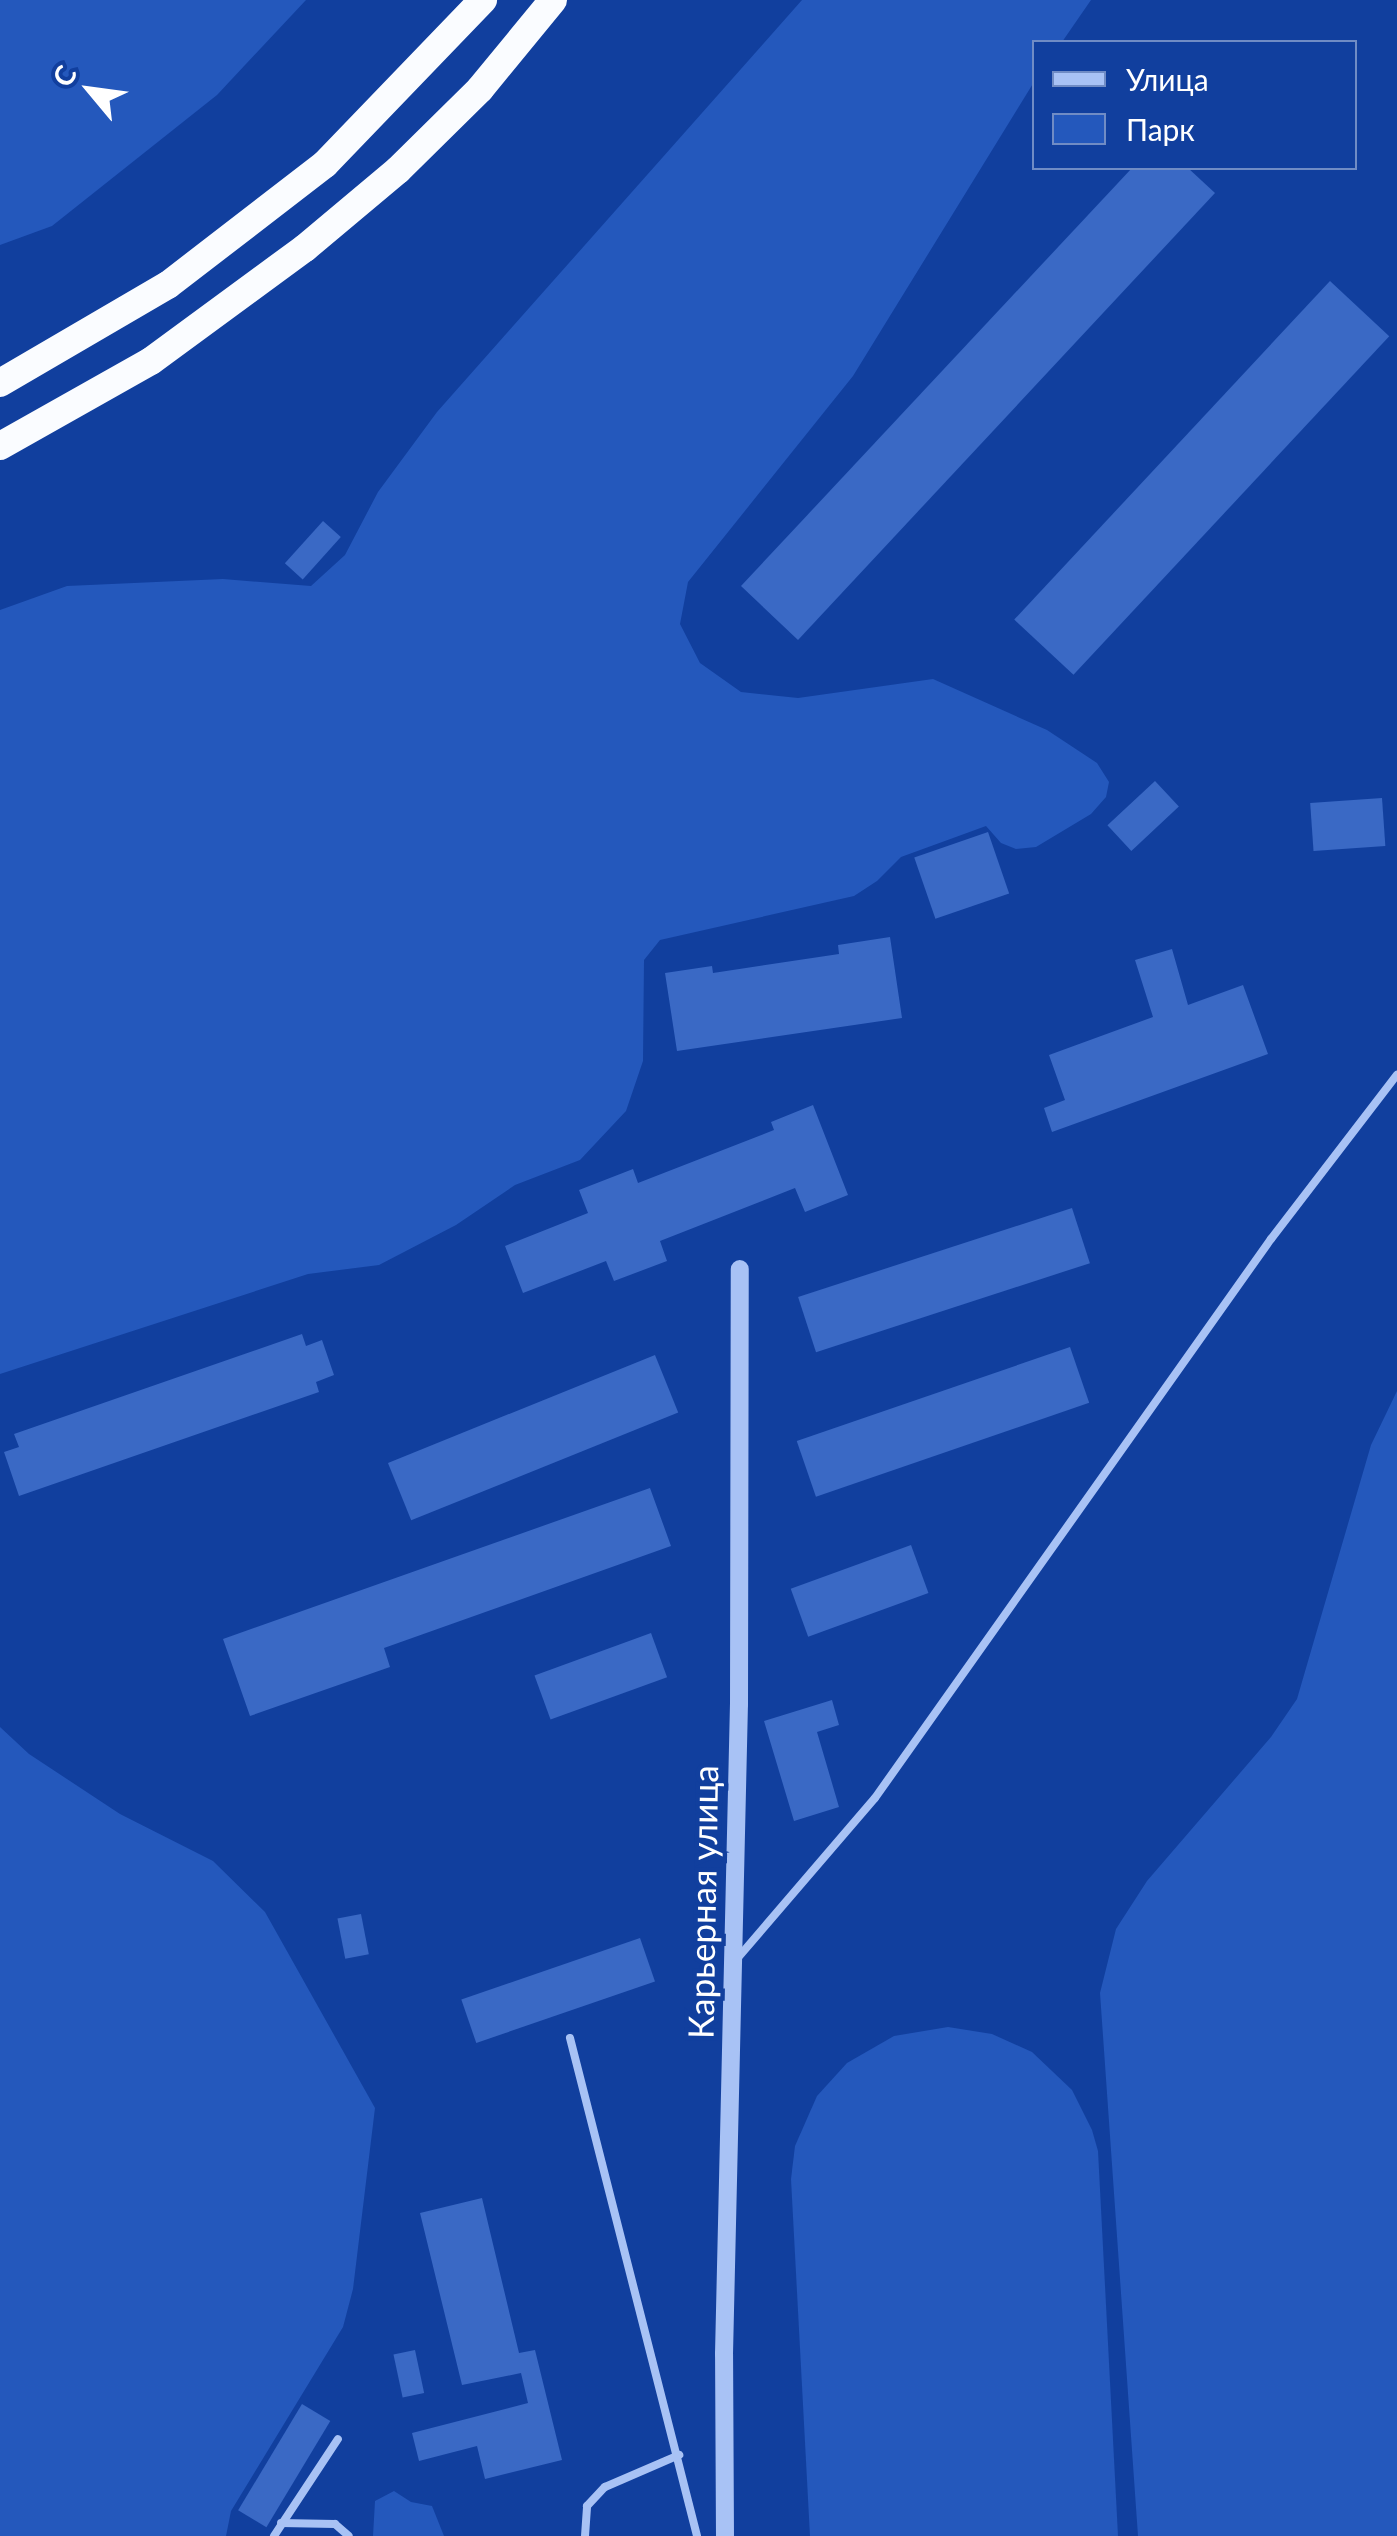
<!DOCTYPE html>
<html>
<head>
<meta charset="utf-8">
<style>
	body { margin:0 }
	#map { position:relative; width:1397px; height:2536px; overflow:hidden; background:#113f9e; font-family:Lato,sans-serif }
	div>[style] { position:absolute }
	.green>* { inset:0; background:#2458bc }
	.building>* { inset:0; background:#3a69c5; transform-origin:0 0 }
	.service>* { height:8px; margin:-4px; padding:0 4px; transform-origin:4px; border-radius:4px; background:#a8c2f5 }
	.tertiary>* { height:18px; margin:-9px; padding:0 9px; transform-origin:9px; border-radius:9px; background:#a8c2f5 }
	.trunk>* { height:28px; margin:-14px; padding:0 14px; transform-origin:14px; border-radius:14px; background:#fafcff }
	span { translate:-50% -50%; white-space:nowrap; text-align:center; line-height:1.15; -webkit-text-stroke:9px #113f9e; paint-order:stroke }
	.street-label { font-size:35px; color:#fff }
	.legend { position:absolute; left:1032px; top:40px; width:325px; height:130px; box-sizing:border-box; background:#113f9e; border:2px solid #708cc5; margin:0; padding:12px 18px; list-style:none; font-size:30px; color:#fff }
	.legend li { display:flex; align-items:center; gap:20px; height:50px }
	.legend b { width:50px; border:2px solid #708cc5 }
	.north { position:absolute; left:40px; top:40px; width:100px; height:100px; -webkit-text-stroke:8px #113f9e; paint-order:stroke; rotate:299deg; font-size:28px; font-weight:700; line-height:40px; text-align:center; color:#fff }
	.north::after { content:''; display:block; margin:auto; width:35px; height:45px; background:#fff; clip-path:polygon(50% 0,100% 100%,50% 72%,0 100%) }
</style>
</head>
<body>
<div id="map">
	<div class="green">
		<i style="clip-path:polygon(0 0,306px 0,217px 95px,52px 226px,0 245px)"></i>
		<i style="clip-path:polygon(802px 0,1091px 0,1062px 42px,1034px 42px,1034px 82px,853px 376px,688px 582px,680px 624px,700px 663px,741px 692px,798px 698px,933px 679px,1047px 730px,1097px 763px,1109px 782px,1106px 797px,1091px 814px,1036px 847px,1016px 849px,1001px 843px,986px 826px,901px 857px,877px 881px,854px 896px,660px 940px,644px 960px,643px 1061px,626px 1111px,580px 1160px,515px 1185px,456px 1225px,379px 1265px,308px 1274px,0 1374px,0 610px,67px 586px,223px 579px,311px 586px,345px 555px,378px 492px,437px 412px)"></i>
		<i style="clip-path:polygon(1397px 1391px,1397px 2536px,1138px 2536px,1100px 1993px,1116px 1929px,1147px 1881px,1271px 1737px,1297px 1699px,1371px 1445px)"></i>
		<i style="clip-path:polygon(0 1727px,29px 1754px,120px 1814px,213px 1861px,265px 1912px,375px 2108px,353px 2289px,343px 2327px,231px 2511px,226px 2536px,0 2536px)"></i>
		<i style="clip-path:polygon(948px 2027px,992px 2034px,1032px 2052px,1072px 2090px,1092px 2130px,1098px 2151px,1118px 2536px,810px 2536px,791px 2179px,795px 2146px,817px 2096px,847px 2063px,894px 2036px)"></i>
		<i style="clip-path:polygon(394px 2491px,411px 2502px,432px 2506px,444px 2536px,373px 2536px,375px 2501px)"></i>
	</div>
	<div class="building">
		<i style="clip-path:polygon(1132px 168px,1188px 168px,1215px 193px,798px 640px,741px 586px)"></i>
		<i style="left:1330px;top:281px;width:81px;height:463px;rotate:43deg"></i>
		<i style="left:323px;top:521px;width:24px;height:57px;rotate:42deg"></i>
		<i style="left:1155px;top:781px;width:35px;height:65px;rotate:47deg"></i>
		<i style="left:1382px;top:798px;width:48px;height:72px;rotate:86deg"></i>
		<i style="left:988px;top:832px;width:65px;height:78px;rotate:71deg"></i>
		<i style="clip-path:polygon(890px 937px,902px 1018px,677px 1051px,665px 973px,712px 966px,713px 973px,839px 954px,838px 945px)"></i>
		<i style="clip-path:polygon(1172px 949px,1188px 1005px,1243px 985px,1268px 1054px,1052px 1132px,1044px 1108px,1065px 1100px,1049px 1055px,1153px 1017px,1135px 960px)"></i>
		<i style="clip-path:polygon(813px 1105px,848px 1195px,805px 1212px,795px 1188px,660px 1241px,667px 1261px,614px 1281px,606px 1261px,523px 1293px,505px 1246px,588px 1213px,579px 1190px,633px 1169px,638px 1183px,774px 1130px,771px 1122px)"></i>
		<i style="left:1072px;top:1208px;width:58px;height:288px;rotate:72deg"></i>
		<i style="clip-path:polygon(302px 1334px,306px 1346px,322px 1340px,334px 1375px,316px 1382px,319px 1392px,19px 1496px,4px 1452px,19px 1447px,14px 1434px)"></i>
		<i style="left:1070px;top:1347px;width:59px;height:289px;rotate:71deg"></i>
		<i style="left:655px;top:1355px;width:62px;height:288px;rotate:68deg"></i>
		<i style="clip-path:polygon(650px 1488px,671px 1546px,384px 1648px,390px 1667px,250px 1716px,223px 1639px)"></i>
		<i style="left:911px;top:1545px;width:51px;height:128px;rotate:70deg"></i>
		<i style="left:651px;top:1633px;width:47px;height:124px;rotate:70deg"></i>
		<i style="clip-path:polygon(832px 1700px,839px 1725px,817px 1732px,839px 1807px,794px 1821px,764px 1721px)"></i>
		<i style="left:361px;top:1914px;width:41px;height:24px;rotate:79deg"></i>
		<i style="left:640px;top:1938px;width:46px;height:189px;rotate:71deg"></i>
		<i style="clip-path:polygon(482px 2198px,519px 2353px,535px 2350px,562px 2460px,485px 2479px,477px 2446px,419px 2461px,412px 2433px,528px 2403px,521px 2373px,462px 2385px,420px 2213px)"></i>
		<i style="left:415px;top:2350px;width:44px;height:22px;rotate:78deg"></i>
		<i style="left:302px;top:2404px;width:33px;height:124px;rotate:31deg"></i>
	</div>
	<div class="service">
		<i style="left:736px;top:1960px;width:213px;rotate:-49.4deg"></i>
		<i style="left:875px;top:1798px;width:685px;rotate:-54.69deg"></i>
		<i style="left:1271px;top:1239px;width:207px;rotate:-52.5deg"></i>
		<i style="left:570px;top:2038px;width:514px;rotate:75.69deg"></i>
		<i style="left:281px;top:2523px;width:54px;rotate:1.1deg"></i>
		<i style="left:335px;top:2524px;width:18px;rotate:41deg"></i>
		<i style="left:274px;top:2536px;width:116px;rotate:-56.6deg"></i>
		<i style="left:585px;top:2536px;width:30px;rotate:-86deg"></i>
		<i style="left:587px;top:2506px;width:26px;rotate:-47deg"></i>
		<i style="left:605px;top:2487px;width:81px;rotate:-23.4deg"></i>
	</div>
	<div class="tertiary">
		<i style="left:725px;top:2536px;width:182px;rotate:-90.3deg"></i>
		<i style="left:724px;top:2354px;width:650px;rotate:-88.68deg"></i>
		<i style="left:739px;top:1704px;width:435px;rotate:-89.9deg"></i>
	</div>
	<div class="trunk">
		<i style="left:0;top:383px;width:194px;rotate:-30.3deg"></i>
		<i style="left:168px;top:285px;width:198px;rotate:-37.6deg"></i>
		<i style="left:325px;top:164px;width:228px;rotate:-46.1deg"></i>
		<i style="left:0;top:446px;width:173px;rotate:-29.4deg"></i>
		<i style="left:151px;top:361px;width:191px;rotate:-36.3deg"></i>
		<i style="left:305px;top:248px;width:121px;rotate:-40deg"></i>
		<i style="left:398px;top:170px;width:115px;rotate:-44.6deg"></i>
		<i style="left:480px;top:89px;width:115px;rotate:-50.6deg"></i>
	</div>
	<div class="street-label">
		<span style="left:702px;top:1902px;rotate:-89deg">Карьерная улица</span>
	</div>
	<ul class="legend">
	<li><b style="height:12px;background:#a8c2f5"></b>Улица</li>
	<li><b style="height:28px;background:#2458bc"></b>Парк</li>
	</ul>
	<div class="north">С</div>
</div>
</body>
</html>
